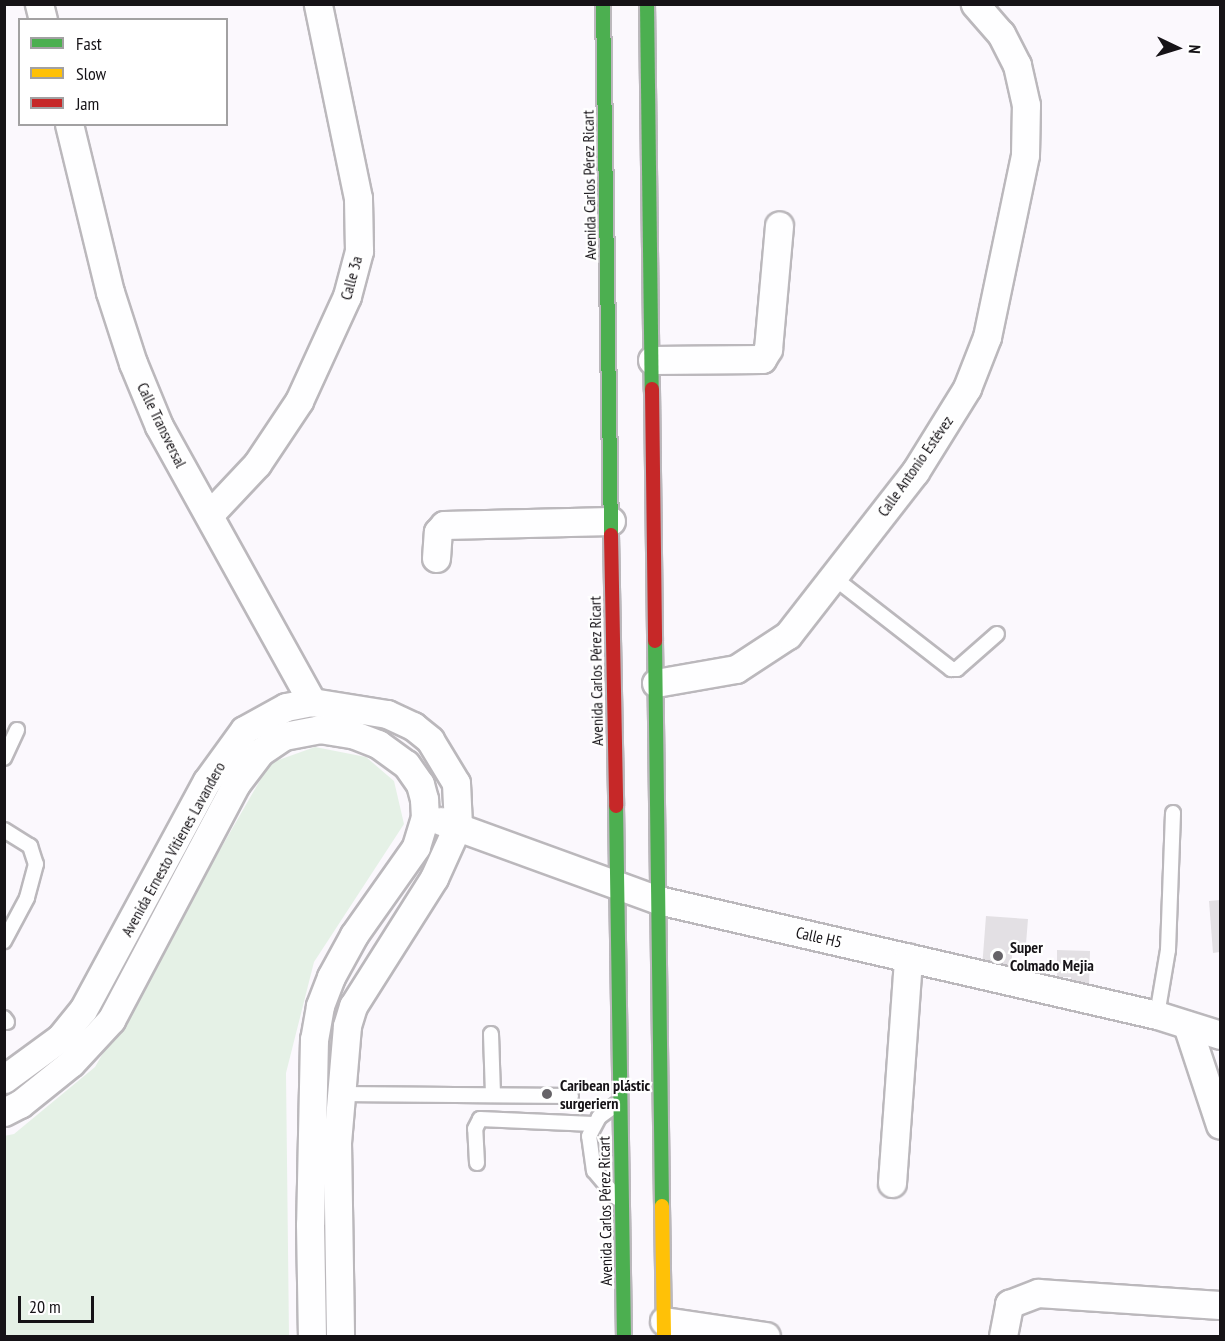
<!DOCTYPE html>
<meta charset="utf-8">
<style>
body{margin:0}
#map{position:relative;width:1225px;height:1341px;overflow:hidden;background:#fbf8fd;font-family:"PT Sans Narrow",sans-serif}
div>[style]{position:absolute}
.green>*{inset:0;background:#e5f1e6}
.building>*{inset:0;background:#e3e0e4}
.roads{filter:drop-shadow(2px 0 #bbb8bc) drop-shadow(-2px 0 #bbb8bc) drop-shadow(0 2px #bbb8bc) drop-shadow(0 -2px #bbb8bc)}
.lane>*{height:14px;margin:-7px;padding:0 7px;transform-origin:7px;border-radius:7px;background:#fefeff}
.street>*{height:27px;margin:-13.5px;padding:0 13.5px;transform-origin:13.5px;border-radius:13.5px;background:#fefeff}
.fast>*{height:14px;margin:-7px;padding:0 7px;transform-origin:7px;border-radius:7px;background:#4caf50}
.slow>*{height:14px;margin:-7px;padding:0 7px;transform-origin:7px;border-radius:7px;background:#ffc107}
.jam>*{height:14px;margin:-7px;padding:0 7px;transform-origin:7px;border-radius:7px;background:#c62828}
.dots>*{width:16px;height:16px;translate:-50% -50%;box-sizing:border-box;border:3px solid #fff;border-radius:50%}
span{translate:-50% -50%;white-space:nowrap;text-align:center;line-height:1.15;-webkit-text-stroke:4.5px #fff;paint-order:stroke}
.street-label{font-size:16px;color:#161317}
.poi-label{font-size:16px;color:#161317;font-weight:700}
.left{translate:0 -50%;text-align:left}
.frame{position:absolute;inset:0;border:6px solid #161317;pointer-events:none}
.legend{position:absolute;left:18px;top:18px;width:210px;height:108px;box-sizing:border-box;background:#fff;border:2px solid #a2a1a2;margin:0;padding:8px 10px;list-style:none;font-size:18px;color:#161317}
.legend li{display:flex;align-items:center;gap:12px;height:30px}
.legend b{width:30px;border:2px solid #a2a1a2}
.north{position:absolute;left:1147px;top:18px;width:60px;height:60px;-webkit-text-stroke:4px #fff;paint-order:stroke;rotate:94deg;font-size:16px;font-weight:700;line-height:24px;text-align:center;color:#161317}
.north::after{content:'';display:block;margin:auto;width:21px;height:27px;background:#161317;clip-path:polygon(50% 0,100% 100%,50% 72%,0 100%)}
.scale{position:absolute;left:18px;top:1296px;width:76px;height:27px;box-sizing:border-box;border:3px solid #161317;border-top:0;padding-left:8px;font-size:18px;line-height:21px;white-space:nowrap;color:#161317;-webkit-text-stroke:4px #fff;paint-order:stroke}
</style>
<div id="map">
<div class="green">
<i style="clip-path:polygon(315px 747px,366px 757px,394px 781px,404px 824px,314px 962px,286px 1073px,289px 1336px,5px 1336px,4px 1136px,14px 1134px,95px 1067px,270px 763px)"></i>
</div>
<div class="building">
<i style="clip-path:polygon(1220px 900px,1220px 952px,1213px 953px,1209px 901px)"></i>
<i style="clip-path:polygon(986px 916px,1028px 919px,1026px 944px,1013px 943px,1011px 970px,982px 968px)"></i>
<i style="clip-path:polygon(1057px 950px,1090px 951px,1089px 988px,1071px 988px,1071px 977px,1057px 977px)"></i>
</div>
<div class="roads">
<div class="lane">
<i style="left:833px;top:577px;width:150px;rotate:37.9deg"></i>
<i style="left:951px;top:669px;width:6px"></i>
<i style="left:957px;top:669px;width:53px;rotate:-41.2deg"></i>
<i style="left:4px;top:758px;width:31px;rotate:-65deg"></i>
<i style="left:4px;top:830px;width:31px;rotate:32deg"></i>
<i style="left:30px;top:846px;width:19px;rotate:72deg"></i>
<i style="left:36px;top:864px;width:35px;rotate:105deg"></i>
<i style="left:27px;top:898px;width:49px;rotate:118.1deg"></i>
<i style="left:1157px;top:1015px;width:66px;rotate:-80.4deg"></i>
<i style="left:1168px;top:950px;width:137px;rotate:-87.9deg"></i>
<i style="left:4px;top:1018px;width:5px;rotate:53deg"></i>
<i style="left:491px;top:1034px;width:61px;rotate:88.1deg"></i>
<i style="left:339px;top:1094px;width:232px;rotate:0.5deg"></i>
<i style="left:477px;top:1163px;width:34px;rotate:-93deg"></i>
<i style="left:475px;top:1129px;width:11px;rotate:-63deg"></i>
<i style="left:480px;top:1119px;width:113px;rotate:2.5deg"></i>
<i style="left:617px;top:1198px;width:35px;rotate:-130deg"></i>
<i style="left:594px;top:1171px;width:35px;rotate:-98deg"></i>
<i style="left:589px;top:1136px;width:21px;rotate:-62deg"></i>
<i style="left:599px;top:1117px;width:22px;rotate:-36deg"></i>
</div>
<div class="street">
<i style="left:39px;top:4px;width:16px;rotate:76deg"></i>
<i style="left:69px;top:124px;width:173px;rotate:76.3deg"></i>
<i style="left:110px;top:292px;width:75px;rotate:72.1deg"></i>
<i style="left:133px;top:363px;width:68px;rotate:67.6deg"></i>
<i style="left:159px;top:426px;width:316px;rotate:61deg"></i>
<i style="left:652px;top:360px;width:110px;rotate:-0.5deg"></i>
<i style="left:762px;top:359px;width:12px;rotate:-59deg"></i>
<i style="left:768px;top:349px;width:124px;rotate:-84.9deg"></i>
<i style="left:210px;top:514px;width:69px;rotate:-46.8deg"></i>
<i style="left:257px;top:464px;width:76px;rotate:-56.3deg"></i>
<i style="left:299px;top:401px;width:115px;rotate:-65.4deg"></i>
<i style="left:347px;top:296px;width:47px;rotate:-75.1deg"></i>
<i style="left:359px;top:251px;width:53px;rotate:-91.1deg"></i>
<i style="left:358px;top:198px;width:198px;rotate:-101.7deg"></i>
<i style="left:436px;top:558px;width:26px;rotate:-86deg"></i>
<i style="left:438px;top:532px;width:9px;rotate:-49deg"></i>
<i style="left:444px;top:525px;width:167px;rotate:-1.4deg"></i>
<i style="left:656px;top:683px;width:81px;rotate:-9.9deg"></i>
<i style="left:736px;top:669px;width:62px;rotate:-33.2deg"></i>
<i style="left:788px;top:635px;width:207px;rotate:-52.1deg"></i>
<i style="left:915px;top:472px;width:99px;rotate:-58.2deg"></i>
<i style="left:967px;top:388px;width:55px;rotate:-68.6deg"></i>
<i style="left:987px;top:337px;width:186px;rotate:-78.2deg"></i>
<i style="left:1025px;top:155px;width:50px;rotate:-88.9deg"></i>
<i style="left:1026px;top:105px;width:41px;rotate:-102.7deg"></i>
<i style="left:1017px;top:65px;width:35px;rotate:-117deg"></i>
<i style="left:1001px;top:34px;width:40px;rotate:-131deg"></i>
<i style="left:441px;top:821px;width:231px;rotate:20deg"></i>
<i style="left:658px;top:900px;width:512px;rotate:12.98deg"></i>
<i style="left:1157px;top:1015px;width:66px;rotate:17.6deg"></i>
<i style="left:1187px;top:1025px;width:105px;rotate:71.7deg"></i>
<i style="left:4px;top:1079px;width:69px;rotate:-36.2deg"></i>
<i style="left:60px;top:1038px;width:36px;rotate:-51deg"></i>
<i style="left:83px;top:1010px;width:260px;rotate:-61.6deg"></i>
<i style="left:207px;top:781px;width:63px;rotate:-54deg"></i>
<i style="left:244px;top:730px;width:48px;rotate:-28.7deg"></i>
<i style="left:286px;top:707px;width:26px;rotate:-11deg"></i>
<i style="left:312px;top:702px;width:76px;rotate:9.1deg"></i>
<i style="left:387px;top:714px;width:29px;rotate:25deg"></i>
<i style="left:413px;top:726px;width:22px;rotate:39deg"></i>
<i style="left:430px;top:740px;width:50px;rotate:58.8deg"></i>
<i style="left:456px;top:783px;width:42px;rotate:87.3deg"></i>
<i style="left:458px;top:825px;width:58px;rotate:114.4deg"></i>
<i style="left:434px;top:878px;width:151px;rotate:122.3deg"></i>
<i style="left:353px;top:1006px;width:21px;rotate:107deg"></i>
<i style="left:347px;top:1026px;width:116px;rotate:94.9deg"></i>
<i style="left:337px;top:1142px;width:194px;rotate:89.1deg"></i>
<i style="left:4px;top:1112px;width:18px;rotate:-27deg"></i>
<i style="left:20px;top:1104px;width:65px;rotate:-38.8deg"></i>
<i style="left:71px;top:1063px;width:59px;rotate:-47.1deg"></i>
<i style="left:111px;top:1020px;width:267px;rotate:-62.1deg"></i>
<i style="left:236px;top:784px;width:40px;rotate:-53deg"></i>
<i style="left:260px;top:752px;width:29px;rotate:-34deg"></i>
<i style="left:284px;top:736px;width:36px;rotate:-11deg"></i>
<i style="left:319px;top:729px;width:33px;rotate:9deg"></i>
<i style="left:352px;top:734px;width:28px;rotate:21deg"></i>
<i style="left:378px;top:744px;width:34px;rotate:36deg"></i>
<i style="left:406px;top:764px;width:24px;rotate:55deg"></i>
<i style="left:420px;top:784px;width:16px;rotate:75deg"></i>
<i style="left:424px;top:799px;width:18px;rotate:87deg"></i>
<i style="left:425px;top:817px;width:31px;rotate:107deg"></i>
<i style="left:416px;top:847px;width:108px;rotate:125.2deg"></i>
<i style="left:354px;top:935px;width:48px;rotate:118.7deg"></i>
<i style="left:331px;top:977px;width:31px;rotate:111deg"></i>
<i style="left:320px;top:1006px;width:34px;rotate:100deg"></i>
<i style="left:314px;top:1039px;width:185px;rotate:91.2deg"></i>
<i style="left:310px;top:1224px;width:112px;rotate:89deg"></i>
<i style="left:892px;top:1183px;width:226px;rotate:-85.9deg"></i>
<i style="left:664px;top:1321px;width:103px;rotate:8.4deg"></i>
<i style="left:1003px;top:1336px;width:33px;rotate:-79deg"></i>
<i style="left:1009px;top:1304px;width:31px;rotate:-21deg"></i>
<i style="left:1038px;top:1293px;width:182px;rotate:3.8deg"></i>
</div>
<div class="fast">
<i style="left:603px;top:4px;width:531px;rotate:89.14deg"></i>
<i style="left:647px;top:4px;width:385px;rotate:89.3deg"></i>
<i style="left:655px;top:641px;width:565px;rotate:89.29deg"></i>
<i style="left:616px;top:806px;width:530px;rotate:89.14deg"></i>
</div>
<div class="slow">
<i style="left:662px;top:1206px;width:130px;rotate:89.1deg"></i>
</div>
<div class="jam">
<i style="left:652px;top:389px;width:252px;rotate:89.3deg"></i>
<i style="left:611px;top:535px;width:271px;rotate:88.9deg"></i>
</div>
</div>
<div class="dots">
<i style="left:998px;top:956px;background:#666368"></i>
<i style="left:547px;top:1094px;background:#666368"></i>
</div>
<div class="street-label">
<span style="left:589px;top:185px;rotate:-91deg">Avenida Carlos Pérez Ricart</span>
<span style="left:351px;top:278px;rotate:-75deg">Calle 3a</span>
<span style="left:162px;top:425px;rotate:64deg">Calle Transversal</span>
<span style="left:915px;top:466px;rotate:-55deg">Calle Antonio Estévez</span>
<span style="left:596px;top:671px;rotate:-91deg">Avenida Carlos Pérez Ricart</span>
<span style="left:173px;top:849px;rotate:-61deg">Avenida Ernesto Vitienes Lavandero</span>
<span style="left:819px;top:937px;rotate:13deg">Calle H5</span>
<span style="left:605px;top:1211px;rotate:-91deg">Avenida Carlos Pérez Ricart</span>
</div>
<div class="poi-label">
<span class="left" style="left:1010px;top:956px">Super<br>Colmado Mejia</span>
<span class="left" style="left:560px;top:1094px">Caribean plástic<br>surgeriern</span>
</div>
<div class="frame"></div>
<ul class="legend">
<li><b style="height:8px;background:#4caf50"></b>Fast</li>
<li><b style="height:8px;background:#ffc107"></b>Slow</li>
<li><b style="height:8px;background:#c62828"></b>Jam</li>
</ul>
<div class="north">N</div>
<div class="scale">20 m</div>
</div>
